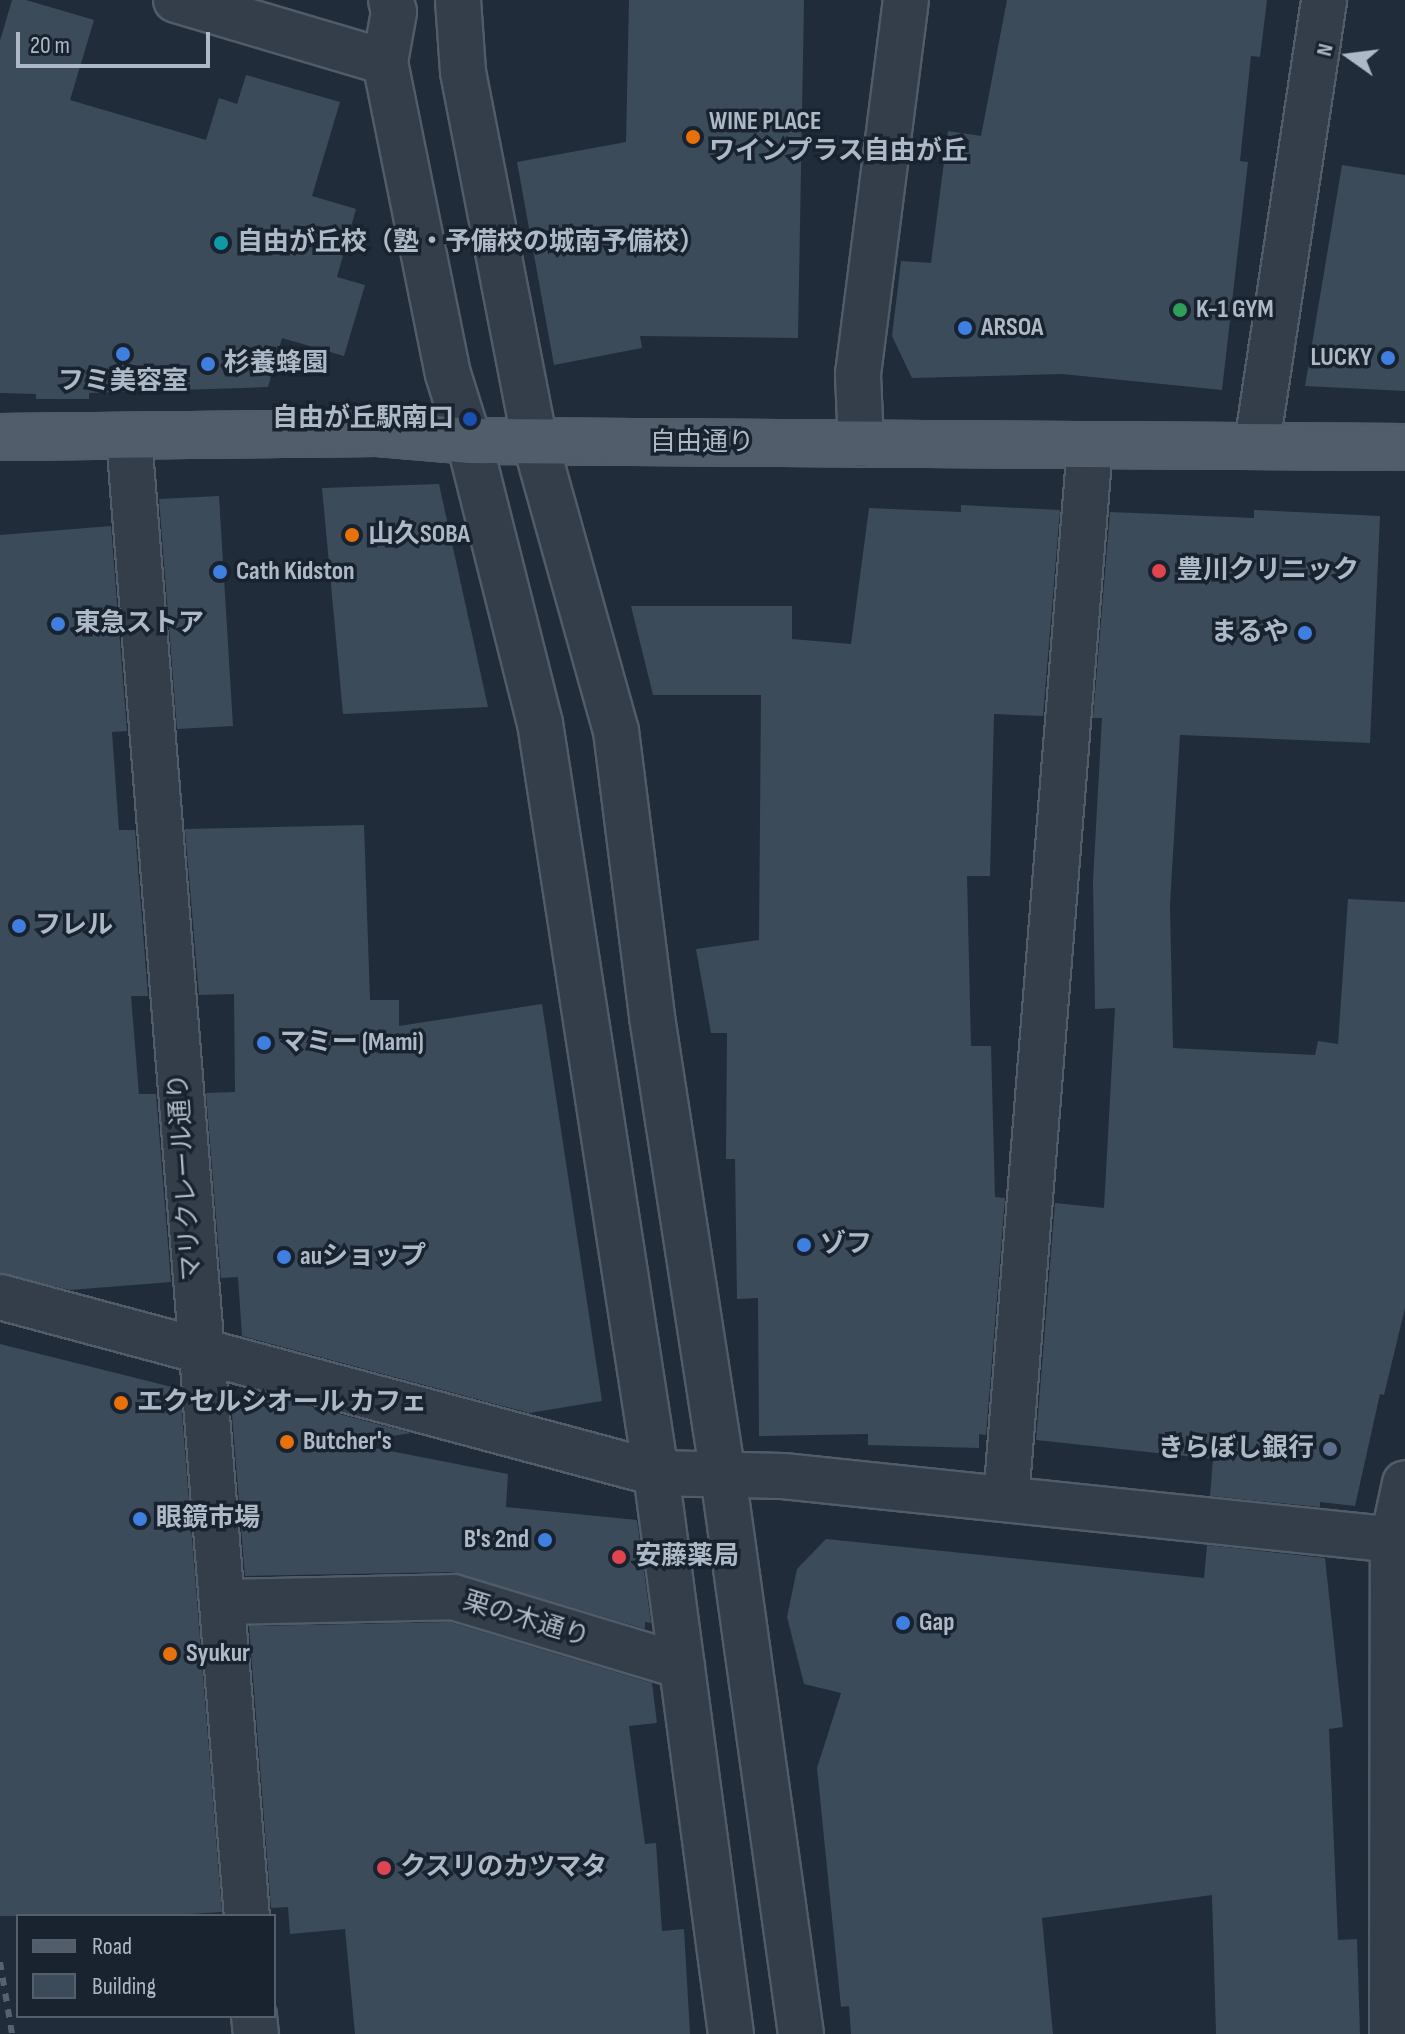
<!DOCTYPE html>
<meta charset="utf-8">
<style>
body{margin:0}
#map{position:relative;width:1405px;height:2034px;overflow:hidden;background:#202c3a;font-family:"Sofia Sans Condensed","Noto Sans JP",sans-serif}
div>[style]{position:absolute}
.building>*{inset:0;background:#3b4b5a}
.roads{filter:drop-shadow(2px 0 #515c68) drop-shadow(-2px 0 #515c68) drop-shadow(0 2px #515c68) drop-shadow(0 -2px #515c68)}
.minor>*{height:44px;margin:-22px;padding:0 22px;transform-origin:22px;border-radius:22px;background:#343e4a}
.major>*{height:44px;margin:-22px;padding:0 22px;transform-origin:22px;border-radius:22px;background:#515d6a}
.rail>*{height:6px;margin-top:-3px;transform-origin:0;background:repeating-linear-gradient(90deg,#556272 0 8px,transparent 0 16px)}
.dots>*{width:22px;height:22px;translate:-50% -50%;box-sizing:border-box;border:4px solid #19232f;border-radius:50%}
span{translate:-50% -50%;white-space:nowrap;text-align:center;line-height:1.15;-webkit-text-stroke:7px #19232f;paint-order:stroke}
.poi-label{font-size:26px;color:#aeb9c7;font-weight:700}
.left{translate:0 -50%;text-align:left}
.right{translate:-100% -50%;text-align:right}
.street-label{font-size:26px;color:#aeb9c7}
.legend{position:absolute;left:16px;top:1914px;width:260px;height:104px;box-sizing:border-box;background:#19232f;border:2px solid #555f6c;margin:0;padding:10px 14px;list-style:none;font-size:24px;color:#aeb9c7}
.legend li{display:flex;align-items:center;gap:16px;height:40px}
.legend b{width:40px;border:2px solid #555f6c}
.north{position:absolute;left:1309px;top:16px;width:80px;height:80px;-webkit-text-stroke:6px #19232f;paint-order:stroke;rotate:284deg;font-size:22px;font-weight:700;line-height:32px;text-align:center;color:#aeb9c7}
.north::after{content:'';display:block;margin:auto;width:28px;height:36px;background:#aeb9c7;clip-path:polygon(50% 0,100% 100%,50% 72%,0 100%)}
.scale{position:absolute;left:16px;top:32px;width:194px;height:36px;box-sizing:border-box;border:4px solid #aeb9c7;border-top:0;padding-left:10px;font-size:24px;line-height:28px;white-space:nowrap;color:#aeb9c7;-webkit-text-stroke:6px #19232f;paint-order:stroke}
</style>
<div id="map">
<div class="building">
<i style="clip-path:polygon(12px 0,26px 0,94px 20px,70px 100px,206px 140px,219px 98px,237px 104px,246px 75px,340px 102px,312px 196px,356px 209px,337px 277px,365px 285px,344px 356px,282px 338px,268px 387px,89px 393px,89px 399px,36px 399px,36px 394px,0 393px,0 41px)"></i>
<i style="clip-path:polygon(629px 0,804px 0,798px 338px,640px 336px,642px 348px,554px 365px,517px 162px,626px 142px)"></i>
<i style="clip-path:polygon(1007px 0,1267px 0,1260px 57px,1251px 56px,1240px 161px,1248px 162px,1222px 390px,1062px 374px,912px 378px,892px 336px,901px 261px,931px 263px,948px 131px,981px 136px)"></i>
<i style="clip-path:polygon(1342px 165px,1405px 175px,1405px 391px,1305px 386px)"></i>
<i style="clip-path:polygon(439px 484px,488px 707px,343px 714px,322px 488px)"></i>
<i style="clip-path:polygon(219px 496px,233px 726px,177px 729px,159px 499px)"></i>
<i style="clip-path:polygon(961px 505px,1060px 510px,1043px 716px,994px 714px,990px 876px,967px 876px,971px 1046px,991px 1046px,995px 1197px,1005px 1198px,986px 1435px,979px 1434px,979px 1448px,868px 1445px,868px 1434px,759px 1436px,758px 1298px,737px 1299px,735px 1159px,726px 1159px,727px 1033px,711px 1033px,696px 949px,759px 940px,761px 695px,653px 695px,631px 606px,792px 606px,792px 639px,851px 644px,869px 508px,961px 512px)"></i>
<i style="clip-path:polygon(1254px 510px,1380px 516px,1370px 743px,1180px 735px,1170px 905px,1173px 1048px,1315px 1055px,1318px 1041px,1338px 1044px,1348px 899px,1405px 902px,1405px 1308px,1384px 1395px,1380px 1394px,1355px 1506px,1320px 1502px,1320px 1507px,1210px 1496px,1213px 1459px,1036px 1440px,1055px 1203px,1104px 1208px,1115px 1008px,1095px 1009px,1093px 881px,1102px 718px,1093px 718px,1110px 512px,1254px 518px)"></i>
<i style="clip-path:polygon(111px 526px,127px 731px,112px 732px,119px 830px,135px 830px,148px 996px,131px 996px,139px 1094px,156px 1094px,171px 1282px,70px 1290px,0 1273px,0 535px)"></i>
<i style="clip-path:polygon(364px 825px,370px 1000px,399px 1000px,399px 1026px,542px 1004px,602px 1401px,529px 1413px,242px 1336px,238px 1277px,221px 1278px,206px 1093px,235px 1092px,234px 994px,199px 995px,185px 829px)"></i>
<i style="clip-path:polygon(0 1344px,180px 1389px,222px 1912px,158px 1916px,0 1916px)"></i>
<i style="clip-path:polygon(245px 1389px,411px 1433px,349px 1443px,508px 1474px,506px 1507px,637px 1520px,651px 1623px,645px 1622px,645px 1629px,453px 1572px,245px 1576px,231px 1402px,247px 1406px)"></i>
<i style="clip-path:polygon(826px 1539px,1204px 1578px,1207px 1545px,1325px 1558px,1343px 1727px,1329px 1729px,1338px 1940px,1357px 1939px,1360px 2034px,1216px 2034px,1212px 1895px,1042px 1918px,1053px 2034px,851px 2034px,849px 2006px,841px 2007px,817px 1768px,841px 1693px,804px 1684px,787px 1617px,797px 1569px)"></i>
<i style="clip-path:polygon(450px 1622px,652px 1683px,657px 1723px,629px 1726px,645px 1844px,656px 1843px,662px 1931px,684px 1929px,690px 2034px,355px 2034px,345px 1929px,290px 1934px,288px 1907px,271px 1908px,249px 1626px)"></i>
</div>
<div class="roads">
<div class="minor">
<i style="left:176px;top:0;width:218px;rotate:16.5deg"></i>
<i style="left:391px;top:0;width:12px;rotate:76deg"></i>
<i style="left:394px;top:12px;width:51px;rotate:100.2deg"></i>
<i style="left:385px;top:62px;width:318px;rotate:78.6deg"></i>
<i style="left:448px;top:374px;width:70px;rotate:72.6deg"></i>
<i style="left:469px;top:441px;width:291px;rotate:75.9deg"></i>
<i style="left:540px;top:723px;width:759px;rotate:81.21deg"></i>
<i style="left:656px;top:1473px;width:566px;rotate:82.39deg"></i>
<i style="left:458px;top:0;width:72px;rotate:86deg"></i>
<i style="left:463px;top:72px;width:376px;rotate:79deg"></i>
<i style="left:535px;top:441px;width:301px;rotate:74.4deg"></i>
<i style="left:616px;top:731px;width:288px;rotate:82.8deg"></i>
<i style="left:652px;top:1017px;width:463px;rotate:81.2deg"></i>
<i style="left:723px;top:1475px;width:564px;rotate:82.06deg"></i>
<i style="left:129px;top:438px;width:1483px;rotate:85.44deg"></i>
<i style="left:861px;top:444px;width:70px;rotate:-92.5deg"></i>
<i style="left:858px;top:374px;width:377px;rotate:-82.7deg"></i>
<i style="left:1257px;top:444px;width:449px;rotate:-81.4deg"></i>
<i style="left:0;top:1297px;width:679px;rotate:15.02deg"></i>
<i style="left:656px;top:1473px;width:127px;rotate:1.4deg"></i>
<i style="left:783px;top:1476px;width:625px;rotate:5.97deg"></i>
<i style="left:1006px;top:1499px;width:1056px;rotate:-85.44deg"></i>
<i style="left:222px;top:1602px;width:231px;rotate:-1.2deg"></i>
<i style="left:453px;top:1597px;width:239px;rotate:16.8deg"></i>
<i style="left:254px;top:2016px;width:18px;rotate:84deg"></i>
<i style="left:1392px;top:2034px;width:495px;rotate:-89.9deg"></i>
<i style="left:1393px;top:1539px;width:57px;rotate:-77.9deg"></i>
</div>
<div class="major">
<i style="left:0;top:437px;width:378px;rotate:-0.6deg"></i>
<i style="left:378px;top:433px;width:91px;rotate:5deg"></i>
<i style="left:469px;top:441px;width:936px;rotate:0.37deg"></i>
</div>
</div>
<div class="rail">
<i style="left:0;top:1962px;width:73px;rotate:80.5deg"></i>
</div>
<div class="dots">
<i style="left:693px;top:137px;background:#e8710a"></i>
<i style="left:221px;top:243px;background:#0f9aa8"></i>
<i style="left:1180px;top:310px;background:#2e9e5b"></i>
<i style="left:965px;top:328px;background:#3f7fe0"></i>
<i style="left:123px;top:354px;background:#3f7fe0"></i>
<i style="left:1388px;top:358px;background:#3f7fe0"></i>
<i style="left:208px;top:364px;background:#3f7fe0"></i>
<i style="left:470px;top:419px;background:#1a4fb4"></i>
<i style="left:352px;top:535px;background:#e8710a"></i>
<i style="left:1159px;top:571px;background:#e0444e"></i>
<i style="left:220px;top:572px;background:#3f7fe0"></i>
<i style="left:58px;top:624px;background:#3f7fe0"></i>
<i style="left:1305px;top:633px;background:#3f7fe0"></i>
<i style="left:19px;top:926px;background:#3f7fe0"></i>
<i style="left:264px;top:1043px;background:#3f7fe0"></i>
<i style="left:804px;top:1245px;background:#3f7fe0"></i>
<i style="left:284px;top:1257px;background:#3f7fe0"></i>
<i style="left:121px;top:1403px;background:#e8710a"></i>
<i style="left:287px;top:1442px;background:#e8710a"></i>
<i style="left:1330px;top:1449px;background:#5c6f8a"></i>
<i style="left:140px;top:1519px;background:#3f7fe0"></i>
<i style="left:545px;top:1540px;background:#3f7fe0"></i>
<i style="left:619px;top:1557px;background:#e0444e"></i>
<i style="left:903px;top:1623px;background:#3f7fe0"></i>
<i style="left:170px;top:1654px;background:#e8710a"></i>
<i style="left:384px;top:1868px;background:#e0444e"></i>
</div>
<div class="poi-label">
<span class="left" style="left:709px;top:137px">WINE PLACE<br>ワインプラス自由が丘</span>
<span class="left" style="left:237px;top:243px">自由が丘校（塾・予備校の城南予備校）</span>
<span class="left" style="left:1196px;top:310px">K-1 GYM</span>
<span class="left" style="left:981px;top:328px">ARSOA</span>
<span class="right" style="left:1372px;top:358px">LUCKY</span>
<span class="left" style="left:224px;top:364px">杉養蜂園</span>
<span style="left:123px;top:382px">フミ美容室</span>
<span class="right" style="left:454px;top:419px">自由が丘駅南口</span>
<span class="left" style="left:368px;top:535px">山久SOBA</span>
<span class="left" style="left:1177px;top:571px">豊川クリニック</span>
<span class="left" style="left:236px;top:572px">Cath Kidston</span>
<span class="left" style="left:74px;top:624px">東急ストア</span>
<span class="right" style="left:1289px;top:633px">まるや</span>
<span class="left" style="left:35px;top:926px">フレル</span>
<span class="left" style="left:280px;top:1043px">マミー (Mami)</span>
<span class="left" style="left:820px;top:1245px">ゾフ</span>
<span class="left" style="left:300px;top:1257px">auショップ</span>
<span class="left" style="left:137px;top:1403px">エクセルシオール カフェ</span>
<span class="left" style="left:303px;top:1442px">Butcher's</span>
<span class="right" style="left:1314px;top:1449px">きらぼし銀行</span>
<span class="left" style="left:156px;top:1519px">眼鏡市場</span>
<span class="right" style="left:529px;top:1540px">B's 2nd</span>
<span class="left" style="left:635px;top:1557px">安藤薬局</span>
<span class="left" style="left:919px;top:1623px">Gap</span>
<span class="left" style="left:186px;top:1654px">Syukur</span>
<span class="left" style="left:400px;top:1868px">クスリのカツマタ</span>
</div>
<div class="street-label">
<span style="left:702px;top:443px">自由通り</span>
<span style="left:186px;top:1177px;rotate:-94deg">マリクレール通り</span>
<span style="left:526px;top:1620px;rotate:17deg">栗の木通り</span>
</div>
<ul class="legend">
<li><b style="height:10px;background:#515d6a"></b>Road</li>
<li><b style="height:22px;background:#3b4b5a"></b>Building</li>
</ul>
<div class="north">N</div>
<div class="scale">20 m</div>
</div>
